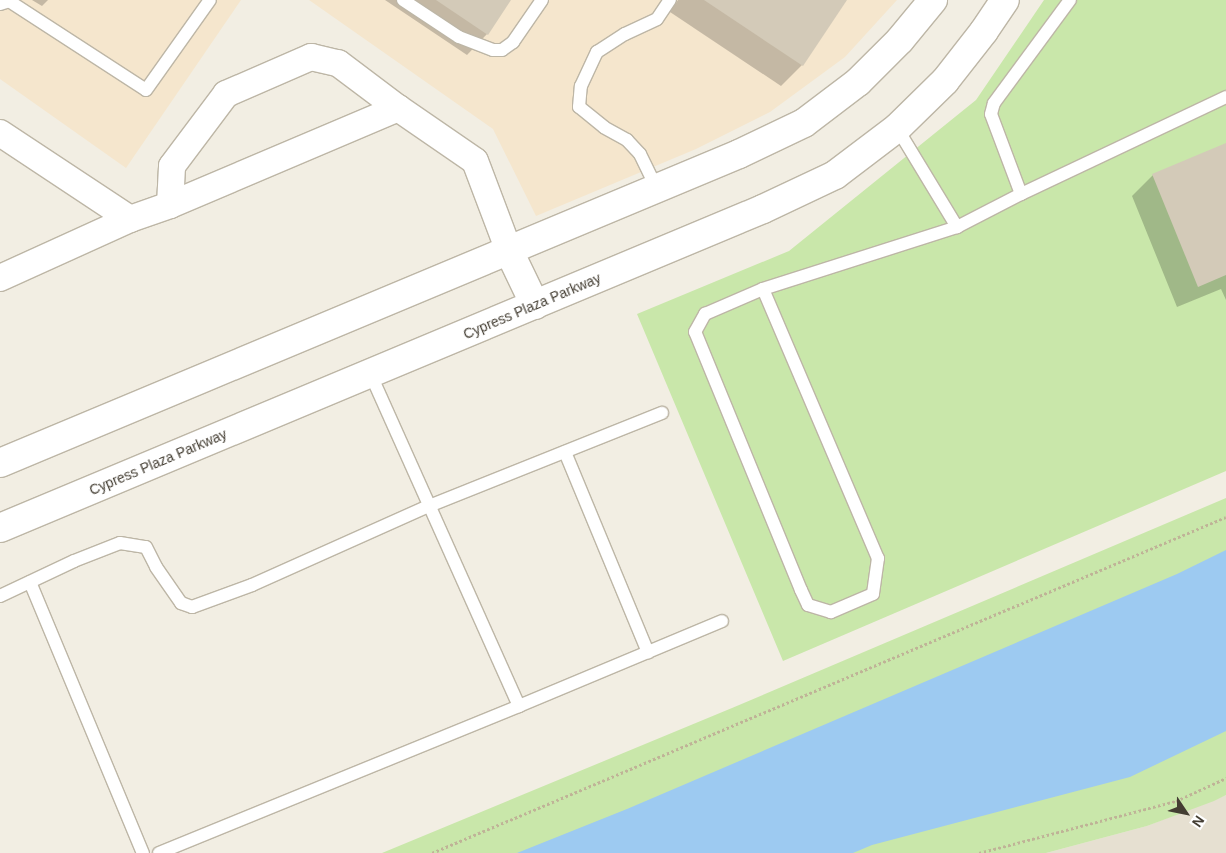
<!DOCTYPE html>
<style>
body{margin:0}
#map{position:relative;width:1226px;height:853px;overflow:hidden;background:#f2eee3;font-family:Helvetica,sans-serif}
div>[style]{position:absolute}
.residential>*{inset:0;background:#e6e0d1}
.commercial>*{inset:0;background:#f5e6cd}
.green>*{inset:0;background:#c9e7aa}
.water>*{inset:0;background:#9dcaf1}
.shadow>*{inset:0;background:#0003}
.building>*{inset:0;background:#d3cab8}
.path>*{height:3px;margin-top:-1.5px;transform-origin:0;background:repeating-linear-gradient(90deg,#bfb397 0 2.5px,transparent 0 5px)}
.roads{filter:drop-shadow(1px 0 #bdb6a6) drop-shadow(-1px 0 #bdb6a6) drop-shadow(0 1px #bdb6a6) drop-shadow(0 -1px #bdb6a6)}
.service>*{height:12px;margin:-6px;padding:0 6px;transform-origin:6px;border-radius:6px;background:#fff}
.minor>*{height:26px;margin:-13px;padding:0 13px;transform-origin:13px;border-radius:13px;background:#fff}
.tertiary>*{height:28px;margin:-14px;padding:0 14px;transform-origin:14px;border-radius:14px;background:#fff}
span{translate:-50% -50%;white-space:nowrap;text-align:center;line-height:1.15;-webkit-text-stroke:4px #fff;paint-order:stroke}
.street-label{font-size:14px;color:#443e33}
.north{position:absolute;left:1161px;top:788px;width:50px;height:50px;-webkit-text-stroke:4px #fff;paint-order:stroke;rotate:124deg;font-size:14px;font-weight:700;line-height:20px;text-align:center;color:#443e33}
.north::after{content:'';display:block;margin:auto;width:18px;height:22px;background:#443e33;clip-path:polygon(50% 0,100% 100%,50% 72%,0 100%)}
</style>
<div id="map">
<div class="residential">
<i style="clip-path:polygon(1226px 795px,1226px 853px,1046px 853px,1147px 826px)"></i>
</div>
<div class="commercial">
<i style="clip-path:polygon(0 0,241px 0,126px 168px,0 79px)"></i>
<i style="clip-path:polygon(309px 0,897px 0,845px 57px,770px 112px,696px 149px,536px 216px,493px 129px)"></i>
</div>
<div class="green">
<i style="clip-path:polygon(1044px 0,1226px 0,1226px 471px,783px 661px,637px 314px,789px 251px,976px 100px)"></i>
<i style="clip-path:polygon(1226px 498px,1226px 795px,1214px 801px,1147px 826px,1046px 853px,382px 853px,732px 708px)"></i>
</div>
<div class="water">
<i style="clip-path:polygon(1226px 550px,1226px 731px,1130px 777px,872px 845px,853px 853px,517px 853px,627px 809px,1177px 574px)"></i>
</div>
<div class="shadow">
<i style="clip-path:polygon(32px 0,48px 0,42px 6px)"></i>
<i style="clip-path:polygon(385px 0,510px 0,487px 34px,467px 55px)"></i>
<i style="clip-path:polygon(678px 0,846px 0,802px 65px,781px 86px,670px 12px)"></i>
<i style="clip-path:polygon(1226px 145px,1226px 300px,1221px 289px,1177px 307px,1132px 196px,1153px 175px)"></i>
</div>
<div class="building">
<i style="clip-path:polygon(436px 0,511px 0,488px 35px)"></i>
<i style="clip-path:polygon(704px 0,847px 0,803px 66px)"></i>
<i style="clip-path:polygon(1226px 143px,1226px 275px,1198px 287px,1152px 174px)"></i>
</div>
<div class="path">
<i style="left:432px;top:853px;width:862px;rotate:-22.94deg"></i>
<i style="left:979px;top:853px;width:204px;rotate:-14.8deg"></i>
<i style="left:1176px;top:801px;width:55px;rotate:-24.7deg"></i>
</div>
<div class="roads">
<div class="service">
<i style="left:403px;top:0;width:67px;rotate:33.5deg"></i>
<i style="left:459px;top:37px;width:36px;rotate:21deg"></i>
<i style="left:493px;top:50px;width:9px"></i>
<i style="left:502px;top:50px;width:14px;rotate:-36deg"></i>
<i style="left:513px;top:42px;width:51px;rotate:-55.4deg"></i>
<i style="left:0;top:4px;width:9px;rotate:-18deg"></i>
<i style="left:9px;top:1px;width:163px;rotate:33deg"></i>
<i style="left:146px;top:90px;width:110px;rotate:-54.6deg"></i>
<i style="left:897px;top:128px;width:116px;rotate:58.8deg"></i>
<i style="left:657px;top:189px;width:39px;rotate:-116deg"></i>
<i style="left:640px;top:154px;width:19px;rotate:-133deg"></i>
<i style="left:627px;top:140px;width:26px;rotate:-151deg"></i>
<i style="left:604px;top:127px;width:32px;rotate:-141deg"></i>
<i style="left:579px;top:107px;width:21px;rotate:-85deg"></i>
<i style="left:581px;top:86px;width:38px;rotate:-65deg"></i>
<i style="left:597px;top:52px;width:33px;rotate:-33deg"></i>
<i style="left:625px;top:34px;width:35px;rotate:-25deg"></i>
<i style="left:657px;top:19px;width:23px;rotate:-56deg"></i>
<i style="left:1021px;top:194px;width:85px;rotate:-110.6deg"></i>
<i style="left:991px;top:114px;width:11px;rotate:-75deg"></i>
<i style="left:994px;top:103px;width:128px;rotate:-53.6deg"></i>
<i style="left:763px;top:289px;width:293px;rotate:66.9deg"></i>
<i style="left:878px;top:558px;width:36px;rotate:98deg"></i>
<i style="left:873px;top:594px;width:46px;rotate:156.8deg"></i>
<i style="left:831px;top:612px;width:24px;rotate:-163deg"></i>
<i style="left:808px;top:605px;width:17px;rotate:-115deg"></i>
<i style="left:801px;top:590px;width:279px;rotate:-112.3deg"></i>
<i style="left:695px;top:332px;width:21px;rotate:-61deg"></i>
<i style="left:705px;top:314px;width:63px;rotate:-23.3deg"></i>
<i style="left:763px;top:289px;width:204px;rotate:-17.7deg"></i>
<i style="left:957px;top:227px;width:72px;rotate:-27.3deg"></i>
<i style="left:1021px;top:194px;width:227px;rotate:-25.3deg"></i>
<i style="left:565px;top:452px;width:217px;rotate:67.5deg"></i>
<i style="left:30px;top:582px;width:294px;rotate:67.4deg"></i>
<i style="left:0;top:596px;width:82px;rotate:-25.3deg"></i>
<i style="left:74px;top:561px;width:49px;rotate:-21.4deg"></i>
<i style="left:120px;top:543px;width:26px;rotate:9deg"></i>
<i style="left:146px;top:547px;width:22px;rotate:63deg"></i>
<i style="left:156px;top:567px;width:44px;rotate:55.2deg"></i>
<i style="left:181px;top:603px;width:12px;rotate:20deg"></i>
<i style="left:192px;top:607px;width:64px;rotate:-20.1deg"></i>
<i style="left:252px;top:585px;width:194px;rotate:-24.1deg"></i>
<i style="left:429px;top:506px;width:251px;rotate:-21.8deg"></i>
<i style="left:519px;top:706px;width:220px;rotate:-22.7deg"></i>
<i style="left:159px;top:853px;width:389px;rotate:-22.2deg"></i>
<i style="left:519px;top:706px;width:365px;rotate:-114.1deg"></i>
</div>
<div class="minor">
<i style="left:0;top:133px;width:156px;rotate:33.5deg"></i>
<i style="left:170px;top:205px;width:248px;rotate:-23deg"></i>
<i style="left:0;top:278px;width:143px;rotate:-24.4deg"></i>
<i style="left:130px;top:219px;width:42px;rotate:-19.3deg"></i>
<i style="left:170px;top:205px;width:39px;rotate:-87deg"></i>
<i style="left:172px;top:166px;width:90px;rotate:-53.1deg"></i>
<i style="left:226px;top:94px;width:93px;rotate:-23.5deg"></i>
<i style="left:311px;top:57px;width:28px;rotate:13deg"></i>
<i style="left:338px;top:63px;width:75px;rotate:36.9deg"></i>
<i style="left:398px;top:108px;width:93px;rotate:34.5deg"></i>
<i style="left:475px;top:161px;width:96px;rotate:69.3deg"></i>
</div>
<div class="tertiary">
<i style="left:509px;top:251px;width:60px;rotate:64.3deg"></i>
<i style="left:0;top:463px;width:801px;rotate:-22.69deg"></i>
<i style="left:739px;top:154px;width:72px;rotate:-25.5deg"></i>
<i style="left:804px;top:123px;width:68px;rotate:-37.2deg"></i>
<i style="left:858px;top:82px;width:59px;rotate:-45deg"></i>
<i style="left:900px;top:40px;width:52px;rotate:-50.5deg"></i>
<i style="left:0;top:528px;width:827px;rotate:-22.69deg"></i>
<i style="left:763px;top:209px;width:80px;rotate:-25.3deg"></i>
<i style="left:835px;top:175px;width:78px;rotate:-37.2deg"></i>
<i style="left:897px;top:128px;width:67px;rotate:-44.4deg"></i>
<i style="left:945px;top:81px;width:63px;rotate:-52deg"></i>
<i style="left:984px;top:31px;width:37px;rotate:-56deg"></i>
</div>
</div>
<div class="street-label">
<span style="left:532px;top:306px;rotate:-23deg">Cypress Plaza Parkway</span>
<span style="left:158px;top:462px;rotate:-23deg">Cypress Plaza Parkway</span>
</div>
<div class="north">N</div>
</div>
